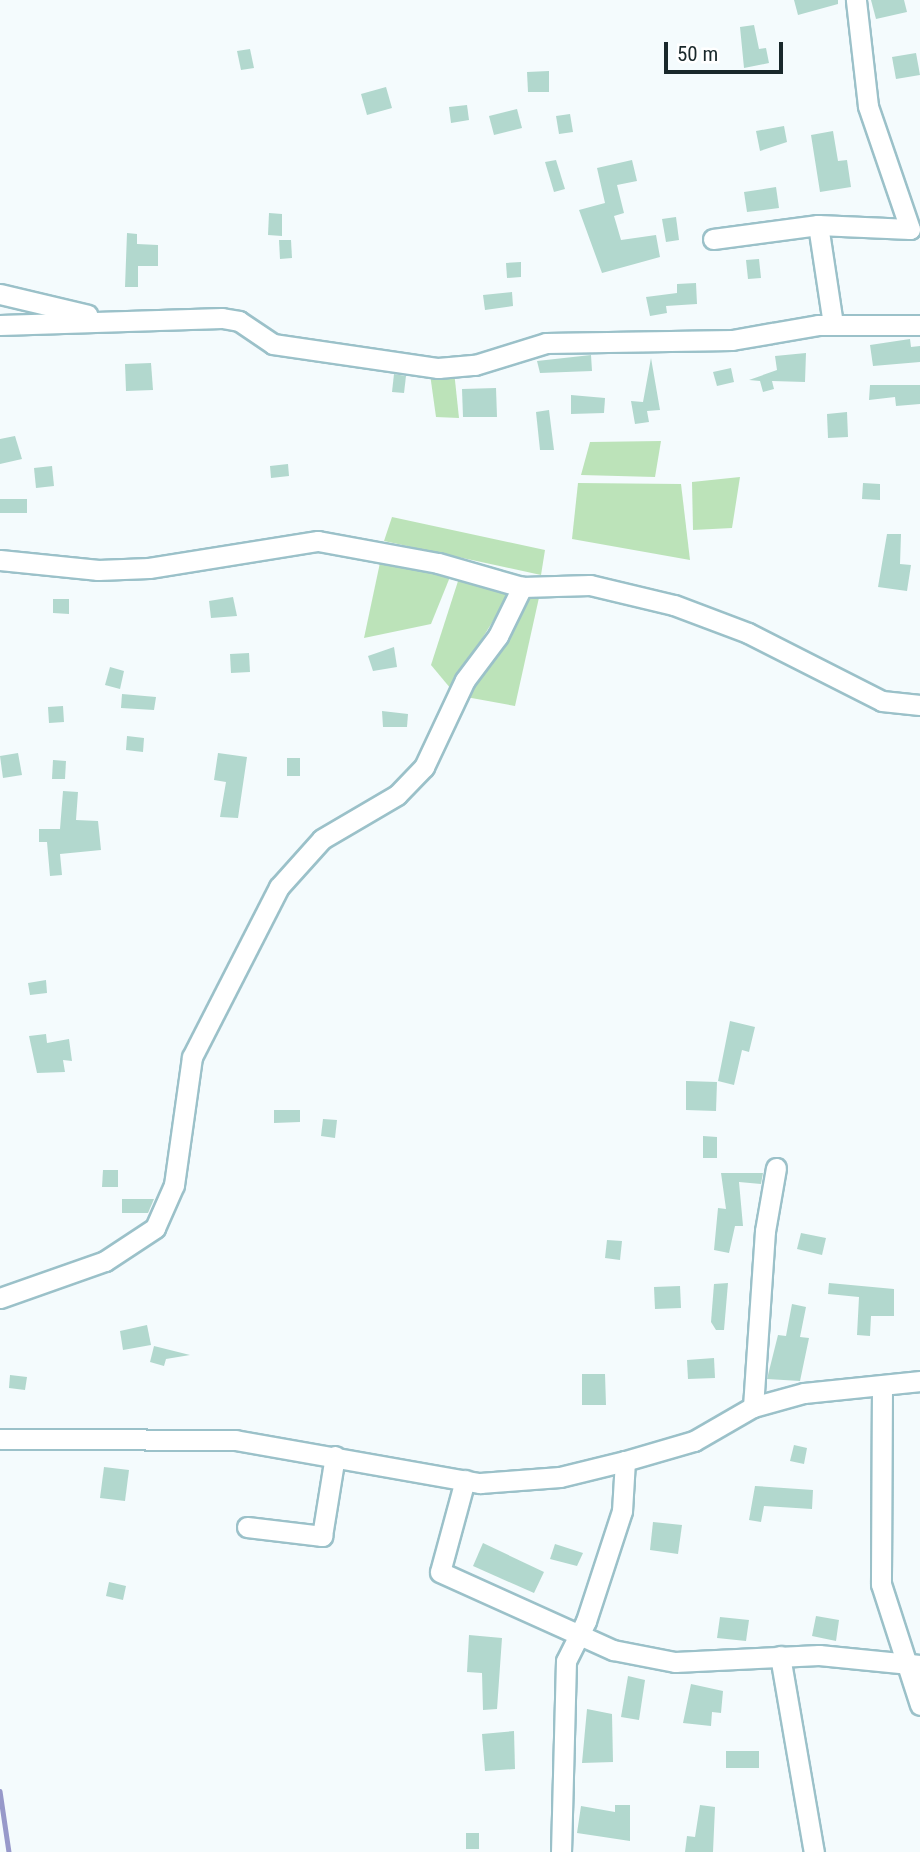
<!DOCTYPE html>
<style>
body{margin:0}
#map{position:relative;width:920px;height:1852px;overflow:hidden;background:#f4fbfd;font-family:"Roboto Condensed",sans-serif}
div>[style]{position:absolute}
.green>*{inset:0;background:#bce3b9}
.stream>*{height:4.5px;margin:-2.25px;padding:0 2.25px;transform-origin:2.25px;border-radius:2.25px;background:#9799ca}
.building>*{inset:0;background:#b2d8ce}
.roads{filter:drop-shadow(2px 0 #9bc1c9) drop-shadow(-2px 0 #9bc1c9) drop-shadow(0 2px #9bc1c9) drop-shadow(0 -2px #9bc1c9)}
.street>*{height:19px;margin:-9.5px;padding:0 9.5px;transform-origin:9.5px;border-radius:9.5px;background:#fff}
span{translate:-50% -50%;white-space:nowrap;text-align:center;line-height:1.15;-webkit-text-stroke:5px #fff;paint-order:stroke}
.scale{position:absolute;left:664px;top:42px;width:119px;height:32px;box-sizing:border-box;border:4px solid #19282b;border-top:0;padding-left:9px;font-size:21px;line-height:24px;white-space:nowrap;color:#19282b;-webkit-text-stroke:5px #fff;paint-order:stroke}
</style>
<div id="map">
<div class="green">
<i style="clip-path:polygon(454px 371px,459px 418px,436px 417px,430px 374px)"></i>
<i style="clip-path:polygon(661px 441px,655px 477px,581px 475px,590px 442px)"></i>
<i style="clip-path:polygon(740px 477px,732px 528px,693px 530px,692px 482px)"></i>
<i style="clip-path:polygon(578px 483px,681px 484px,690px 560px,572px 539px)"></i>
<i style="clip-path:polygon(392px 517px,545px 550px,541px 575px,384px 541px)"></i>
<i style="clip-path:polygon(381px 558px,452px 572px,431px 624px,364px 638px)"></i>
<i style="clip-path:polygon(459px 578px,509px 595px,451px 689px,431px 665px)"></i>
<i style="clip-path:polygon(526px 593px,540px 593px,515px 706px,466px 697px)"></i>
</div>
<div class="stream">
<i style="left:0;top:1791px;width:62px;rotate:81.6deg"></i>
</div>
<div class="building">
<i style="clip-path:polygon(794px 0,838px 0,838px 4px,798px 15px)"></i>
<i style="clip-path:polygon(871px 0,904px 0,907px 12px,876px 19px)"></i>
<i style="clip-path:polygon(754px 25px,759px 49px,766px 48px,769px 63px,744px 68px,740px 27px)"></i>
<i style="clip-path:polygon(250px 49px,254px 68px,241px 70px,237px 51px)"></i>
<i style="clip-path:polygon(916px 53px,920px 75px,896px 79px,892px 57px)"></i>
<i style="clip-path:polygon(549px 71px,549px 92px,528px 92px,527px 72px)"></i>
<i style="clip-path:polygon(386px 87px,392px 108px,367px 115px,361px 94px)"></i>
<i style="clip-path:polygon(467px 105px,469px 120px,451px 123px,449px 107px)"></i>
<i style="clip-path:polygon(517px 109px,522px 128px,494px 135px,489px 116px)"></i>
<i style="clip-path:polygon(570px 114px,573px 132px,559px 134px,556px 116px)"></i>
<i style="clip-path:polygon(784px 126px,787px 142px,760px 151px,756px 131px)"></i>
<i style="clip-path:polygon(833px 131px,838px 161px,847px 160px,851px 187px,820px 192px,811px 135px)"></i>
<i style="clip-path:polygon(556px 160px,565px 189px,554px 192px,545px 162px)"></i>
<i style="clip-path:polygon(632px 160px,637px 181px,617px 185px,624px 213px,614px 216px,621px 240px,656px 235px,660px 257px,602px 273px,579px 210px,605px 203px,597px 168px)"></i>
<i style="clip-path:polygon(776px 187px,779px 208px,747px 212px,744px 192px)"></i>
<i style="clip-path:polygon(269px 213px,282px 214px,282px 236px,268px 235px)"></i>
<i style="clip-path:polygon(676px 217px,679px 240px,666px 242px,662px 219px)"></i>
<i style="clip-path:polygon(127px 233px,137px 234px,137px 244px,158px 245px,158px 266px,138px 266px,138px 287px,125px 287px)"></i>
<i style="clip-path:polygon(279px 240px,291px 240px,292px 258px,280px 259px)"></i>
<i style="clip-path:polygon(759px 259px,761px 278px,748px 279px,746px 260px)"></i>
<i style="clip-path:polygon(521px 262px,521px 277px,507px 278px,506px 263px)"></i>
<i style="clip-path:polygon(696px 283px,697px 304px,666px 306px,667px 313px,650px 316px,646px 297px,677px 293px,677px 284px)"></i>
<i style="clip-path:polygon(512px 292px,513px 306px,485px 310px,483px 295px)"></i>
<i style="clip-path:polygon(910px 339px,911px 347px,920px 346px,920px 362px,873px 366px,870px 345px)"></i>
<i style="clip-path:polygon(806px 353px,805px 382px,772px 381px,774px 389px,763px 392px,760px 381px,749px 380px,777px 370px,775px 356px)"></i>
<i style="clip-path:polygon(591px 355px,592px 371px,540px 373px,537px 361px)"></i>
<i style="clip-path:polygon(651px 358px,660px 410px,647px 411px,649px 422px,635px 424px,631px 401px,643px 402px)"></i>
<i style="clip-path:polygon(151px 363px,153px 390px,126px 391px,125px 364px)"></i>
<i style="clip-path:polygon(731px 368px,734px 382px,717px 386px,713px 372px)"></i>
<i style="clip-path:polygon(394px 374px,406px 376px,404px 393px,392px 392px)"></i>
<i style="clip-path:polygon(870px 385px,920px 385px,920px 404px,896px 406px,895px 397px,869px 400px)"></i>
<i style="clip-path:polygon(496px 388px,497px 417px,463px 417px,462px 389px)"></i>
<i style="clip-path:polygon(571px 395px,605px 398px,604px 413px,571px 414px)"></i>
<i style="clip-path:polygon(549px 410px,554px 450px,540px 450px,536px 412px)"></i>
<i style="clip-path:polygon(847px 412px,848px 437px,828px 438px,827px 414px)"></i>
<i style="clip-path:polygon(15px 436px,22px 459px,0 464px,0 439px)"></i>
<i style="clip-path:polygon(288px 464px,289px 476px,271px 478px,270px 466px)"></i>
<i style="clip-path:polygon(52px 466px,54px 486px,36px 488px,34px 468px)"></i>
<i style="clip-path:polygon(863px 483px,880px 484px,880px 500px,862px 499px)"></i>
<i style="clip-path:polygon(0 499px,27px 499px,27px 513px,0 513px)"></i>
<i style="clip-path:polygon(887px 534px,901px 534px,900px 564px,911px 565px,907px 591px,878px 587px)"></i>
<i style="clip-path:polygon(233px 597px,237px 616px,211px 618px,209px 601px)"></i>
<i style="clip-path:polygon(53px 599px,69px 599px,69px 614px,53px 613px)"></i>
<i style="clip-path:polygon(394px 647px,397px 667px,373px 671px,368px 656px)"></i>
<i style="clip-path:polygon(249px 653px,250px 672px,231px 673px,230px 654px)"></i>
<i style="clip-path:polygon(110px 667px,124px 671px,120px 689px,105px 685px)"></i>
<i style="clip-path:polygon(122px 694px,156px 697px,154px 710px,121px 708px)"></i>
<i style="clip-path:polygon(63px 706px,64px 722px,49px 723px,48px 707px)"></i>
<i style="clip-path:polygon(382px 711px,408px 714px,407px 727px,383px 727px)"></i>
<i style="clip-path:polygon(127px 736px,144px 738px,143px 752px,126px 750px)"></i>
<i style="clip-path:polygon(18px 753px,22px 775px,3px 778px,0 756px)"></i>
<i style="clip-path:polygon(218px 753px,247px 757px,238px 818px,220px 817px,226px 782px,214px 780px)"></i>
<i style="clip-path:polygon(287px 758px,300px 758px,300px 776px,287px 776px)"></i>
<i style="clip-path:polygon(53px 760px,66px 761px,65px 779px,52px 779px)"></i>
<i style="clip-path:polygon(63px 791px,78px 792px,76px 820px,98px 821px,101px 850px,60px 854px,62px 875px,50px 876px,47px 842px,39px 842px,39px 829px,60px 829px)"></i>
<i style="clip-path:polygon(46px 980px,47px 993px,30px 995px,28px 983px)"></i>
<i style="clip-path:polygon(730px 1021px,755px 1027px,749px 1052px,742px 1050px,734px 1085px,718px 1081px)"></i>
<i style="clip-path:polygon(46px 1034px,47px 1043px,69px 1039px,72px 1061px,63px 1060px,65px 1072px,37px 1073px,29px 1036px)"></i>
<i style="clip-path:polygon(686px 1081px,717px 1082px,716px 1111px,686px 1110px)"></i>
<i style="clip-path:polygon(274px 1110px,300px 1110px,300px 1122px,274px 1123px)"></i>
<i style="clip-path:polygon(323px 1119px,337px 1120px,335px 1138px,321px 1136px)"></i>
<i style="clip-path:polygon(703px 1136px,717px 1137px,717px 1158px,703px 1158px)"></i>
<i style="clip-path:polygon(103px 1170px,118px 1170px,118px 1187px,102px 1187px)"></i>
<i style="clip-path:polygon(721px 1173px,763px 1173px,761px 1184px,739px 1182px,743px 1226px,735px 1226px,729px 1253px,714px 1250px,718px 1208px,726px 1209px)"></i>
<i style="clip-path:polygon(122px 1199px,154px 1199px,148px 1213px,122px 1213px)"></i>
<i style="clip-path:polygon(801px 1233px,826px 1238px,822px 1255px,797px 1249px)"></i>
<i style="clip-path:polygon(607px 1240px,622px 1241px,620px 1260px,605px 1258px)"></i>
<i style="clip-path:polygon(728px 1283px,724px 1330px,716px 1330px,711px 1322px,714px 1284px)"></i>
<i style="clip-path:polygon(829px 1283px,894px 1289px,894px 1316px,871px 1316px,870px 1336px,857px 1335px,859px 1297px,828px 1294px)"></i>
<i style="clip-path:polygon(680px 1286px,681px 1308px,655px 1309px,654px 1287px)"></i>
<i style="clip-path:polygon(792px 1304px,806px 1307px,800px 1337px,809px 1338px,800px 1381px,767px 1379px,778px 1335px,786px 1336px)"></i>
<i style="clip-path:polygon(147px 1325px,151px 1345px,123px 1350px,120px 1331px)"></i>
<i style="clip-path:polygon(154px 1346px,190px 1355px,166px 1359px,164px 1366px,150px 1362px)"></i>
<i style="clip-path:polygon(714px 1358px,715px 1378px,688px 1379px,687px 1360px)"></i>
<i style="clip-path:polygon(582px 1374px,605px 1374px,606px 1405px,582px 1405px)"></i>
<i style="clip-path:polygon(10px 1375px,27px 1377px,25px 1390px,9px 1388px)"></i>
<i style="clip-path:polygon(794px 1445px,807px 1448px,804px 1464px,790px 1461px)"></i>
<i style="clip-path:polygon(104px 1467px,129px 1470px,125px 1501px,100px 1498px)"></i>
<i style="clip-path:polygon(755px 1486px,813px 1490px,812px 1509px,764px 1506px,761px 1522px,749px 1520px)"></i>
<i style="clip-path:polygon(653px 1522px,682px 1525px,678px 1554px,650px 1550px)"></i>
<i style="clip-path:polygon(483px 1543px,544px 1572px,534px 1593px,473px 1566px)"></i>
<i style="clip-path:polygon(555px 1544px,583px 1553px,577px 1566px,550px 1559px)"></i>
<i style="clip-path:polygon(109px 1582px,126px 1586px,123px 1600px,106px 1596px)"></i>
<i style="clip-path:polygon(816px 1616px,839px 1620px,836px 1641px,812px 1636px)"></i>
<i style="clip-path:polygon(720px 1617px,749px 1620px,746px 1641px,717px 1638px)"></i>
<i style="clip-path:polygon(469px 1635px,502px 1638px,497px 1709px,483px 1710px,482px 1673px,467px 1672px)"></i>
<i style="clip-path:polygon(628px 1676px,645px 1680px,639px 1720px,621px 1717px)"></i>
<i style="clip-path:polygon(691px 1684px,723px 1691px,721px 1713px,712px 1712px,711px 1726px,683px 1723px)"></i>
<i style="clip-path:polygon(587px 1709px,612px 1714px,613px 1762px,582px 1763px)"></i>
<i style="clip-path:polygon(514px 1731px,515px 1769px,485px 1771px,482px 1734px)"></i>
<i style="clip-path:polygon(726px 1751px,759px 1751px,759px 1768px,726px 1768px)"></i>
<i style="clip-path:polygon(615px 1805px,630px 1805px,630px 1841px,577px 1833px,581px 1806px,615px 1812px)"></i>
<i style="clip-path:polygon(700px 1805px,715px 1807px,713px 1852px,685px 1852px,687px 1836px,695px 1837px)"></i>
<i style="clip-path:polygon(466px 1833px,479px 1833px,479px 1849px,466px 1849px)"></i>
</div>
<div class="roads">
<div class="street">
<i style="left:818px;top:225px;width:100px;rotate:81.4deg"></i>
<i style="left:713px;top:239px;width:106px;rotate:-7.6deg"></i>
<i style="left:818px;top:225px;width:92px;rotate:2.5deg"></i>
<i style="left:910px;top:229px;width:130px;rotate:-108.9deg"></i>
<i style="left:868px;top:106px;width:107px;rotate:-96.5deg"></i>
<i style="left:0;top:294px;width:90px;rotate:13.4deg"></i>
<i style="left:0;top:325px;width:222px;rotate:-1.8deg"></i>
<i style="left:222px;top:318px;width:17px;rotate:10deg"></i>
<i style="left:239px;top:321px;width:41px;rotate:34.1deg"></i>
<i style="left:273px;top:344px;width:167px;rotate:8.3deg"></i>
<i style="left:438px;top:368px;width:37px;rotate:-5deg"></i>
<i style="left:475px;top:365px;width:74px;rotate:-17.2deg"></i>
<i style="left:546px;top:343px;width:186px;rotate:-0.9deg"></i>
<i style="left:732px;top:340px;width:87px;rotate:-9.9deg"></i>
<i style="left:818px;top:325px;width:102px"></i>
<i style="left:0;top:560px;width:99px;rotate:5.8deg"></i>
<i style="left:98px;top:570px;width:51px;rotate:-2.2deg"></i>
<i style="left:149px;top:568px;width:171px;rotate:-9.1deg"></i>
<i style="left:318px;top:541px;width:122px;rotate:10.4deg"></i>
<i style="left:438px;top:563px;width:87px;rotate:15.9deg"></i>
<i style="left:0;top:1298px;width:111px;rotate:-19.4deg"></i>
<i style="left:105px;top:1261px;width:60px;rotate:-33.4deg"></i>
<i style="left:155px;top:1228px;width:47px;rotate:-66.2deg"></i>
<i style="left:174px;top:1185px;width:129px;rotate:-82deg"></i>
<i style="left:192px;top:1057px;width:191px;rotate:-62.9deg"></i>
<i style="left:279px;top:887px;width:64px;rotate:-48.1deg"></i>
<i style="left:322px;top:839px;width:87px;rotate:-30.4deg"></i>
<i style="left:397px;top:795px;width:39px;rotate:-46deg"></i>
<i style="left:424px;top:767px;width:96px;rotate:-64.8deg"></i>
<i style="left:465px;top:680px;width:55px;rotate:-53.1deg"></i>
<i style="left:498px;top:636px;width:55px;rotate:-63.9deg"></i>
<i style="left:522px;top:587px;width:68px;rotate:-1.7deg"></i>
<i style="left:590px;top:585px;width:86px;rotate:13.4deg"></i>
<i style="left:674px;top:605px;width:79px;rotate:20.7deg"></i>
<i style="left:748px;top:633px;width:150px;rotate:26.9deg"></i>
<i style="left:882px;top:701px;width:38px;rotate:6deg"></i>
<i style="left:882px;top:1386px;width:198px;rotate:90.3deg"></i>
<i style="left:881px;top:1584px;width:127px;rotate:72.1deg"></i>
<i style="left:753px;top:1407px;width:176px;rotate:-86.1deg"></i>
<i style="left:765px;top:1231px;width:64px;rotate:-80.1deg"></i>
<i style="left:0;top:1439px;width:235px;rotate:0.2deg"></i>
<i style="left:235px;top:1440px;width:249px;rotate:10deg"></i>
<i style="left:480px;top:1483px;width:80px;rotate:-4.3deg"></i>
<i style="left:560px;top:1477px;width:67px;rotate:-13.8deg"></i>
<i style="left:625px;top:1461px;width:72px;rotate:-16.2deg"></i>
<i style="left:694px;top:1441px;width:68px;rotate:-30deg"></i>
<i style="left:753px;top:1407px;width:53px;rotate:-15.4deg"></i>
<i style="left:804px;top:1393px;width:117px;rotate:-5.9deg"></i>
<i style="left:465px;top:1480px;width:95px;rotate:105.2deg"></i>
<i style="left:440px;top:1572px;width:190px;rotate:24.3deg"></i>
<i style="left:613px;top:1650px;width:63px;rotate:11deg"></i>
<i style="left:675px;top:1662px;width:144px;rotate:-2.8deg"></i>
<i style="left:819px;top:1655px;width:101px;rotate:5.7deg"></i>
<i style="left:247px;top:1527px;width:76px;rotate:6.8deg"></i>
<i style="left:322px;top:1536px;width:81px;rotate:-80.8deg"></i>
<i style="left:780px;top:1656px;width:199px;rotate:80.2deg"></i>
<i style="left:561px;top:1852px;width:191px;rotate:-88.5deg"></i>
<i style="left:566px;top:1661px;width:45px;rotate:-63.4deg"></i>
<i style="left:586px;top:1621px;width:116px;rotate:-71.9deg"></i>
<i style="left:622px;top:1511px;width:50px;rotate:-86.6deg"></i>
</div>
</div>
<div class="scale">50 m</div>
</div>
